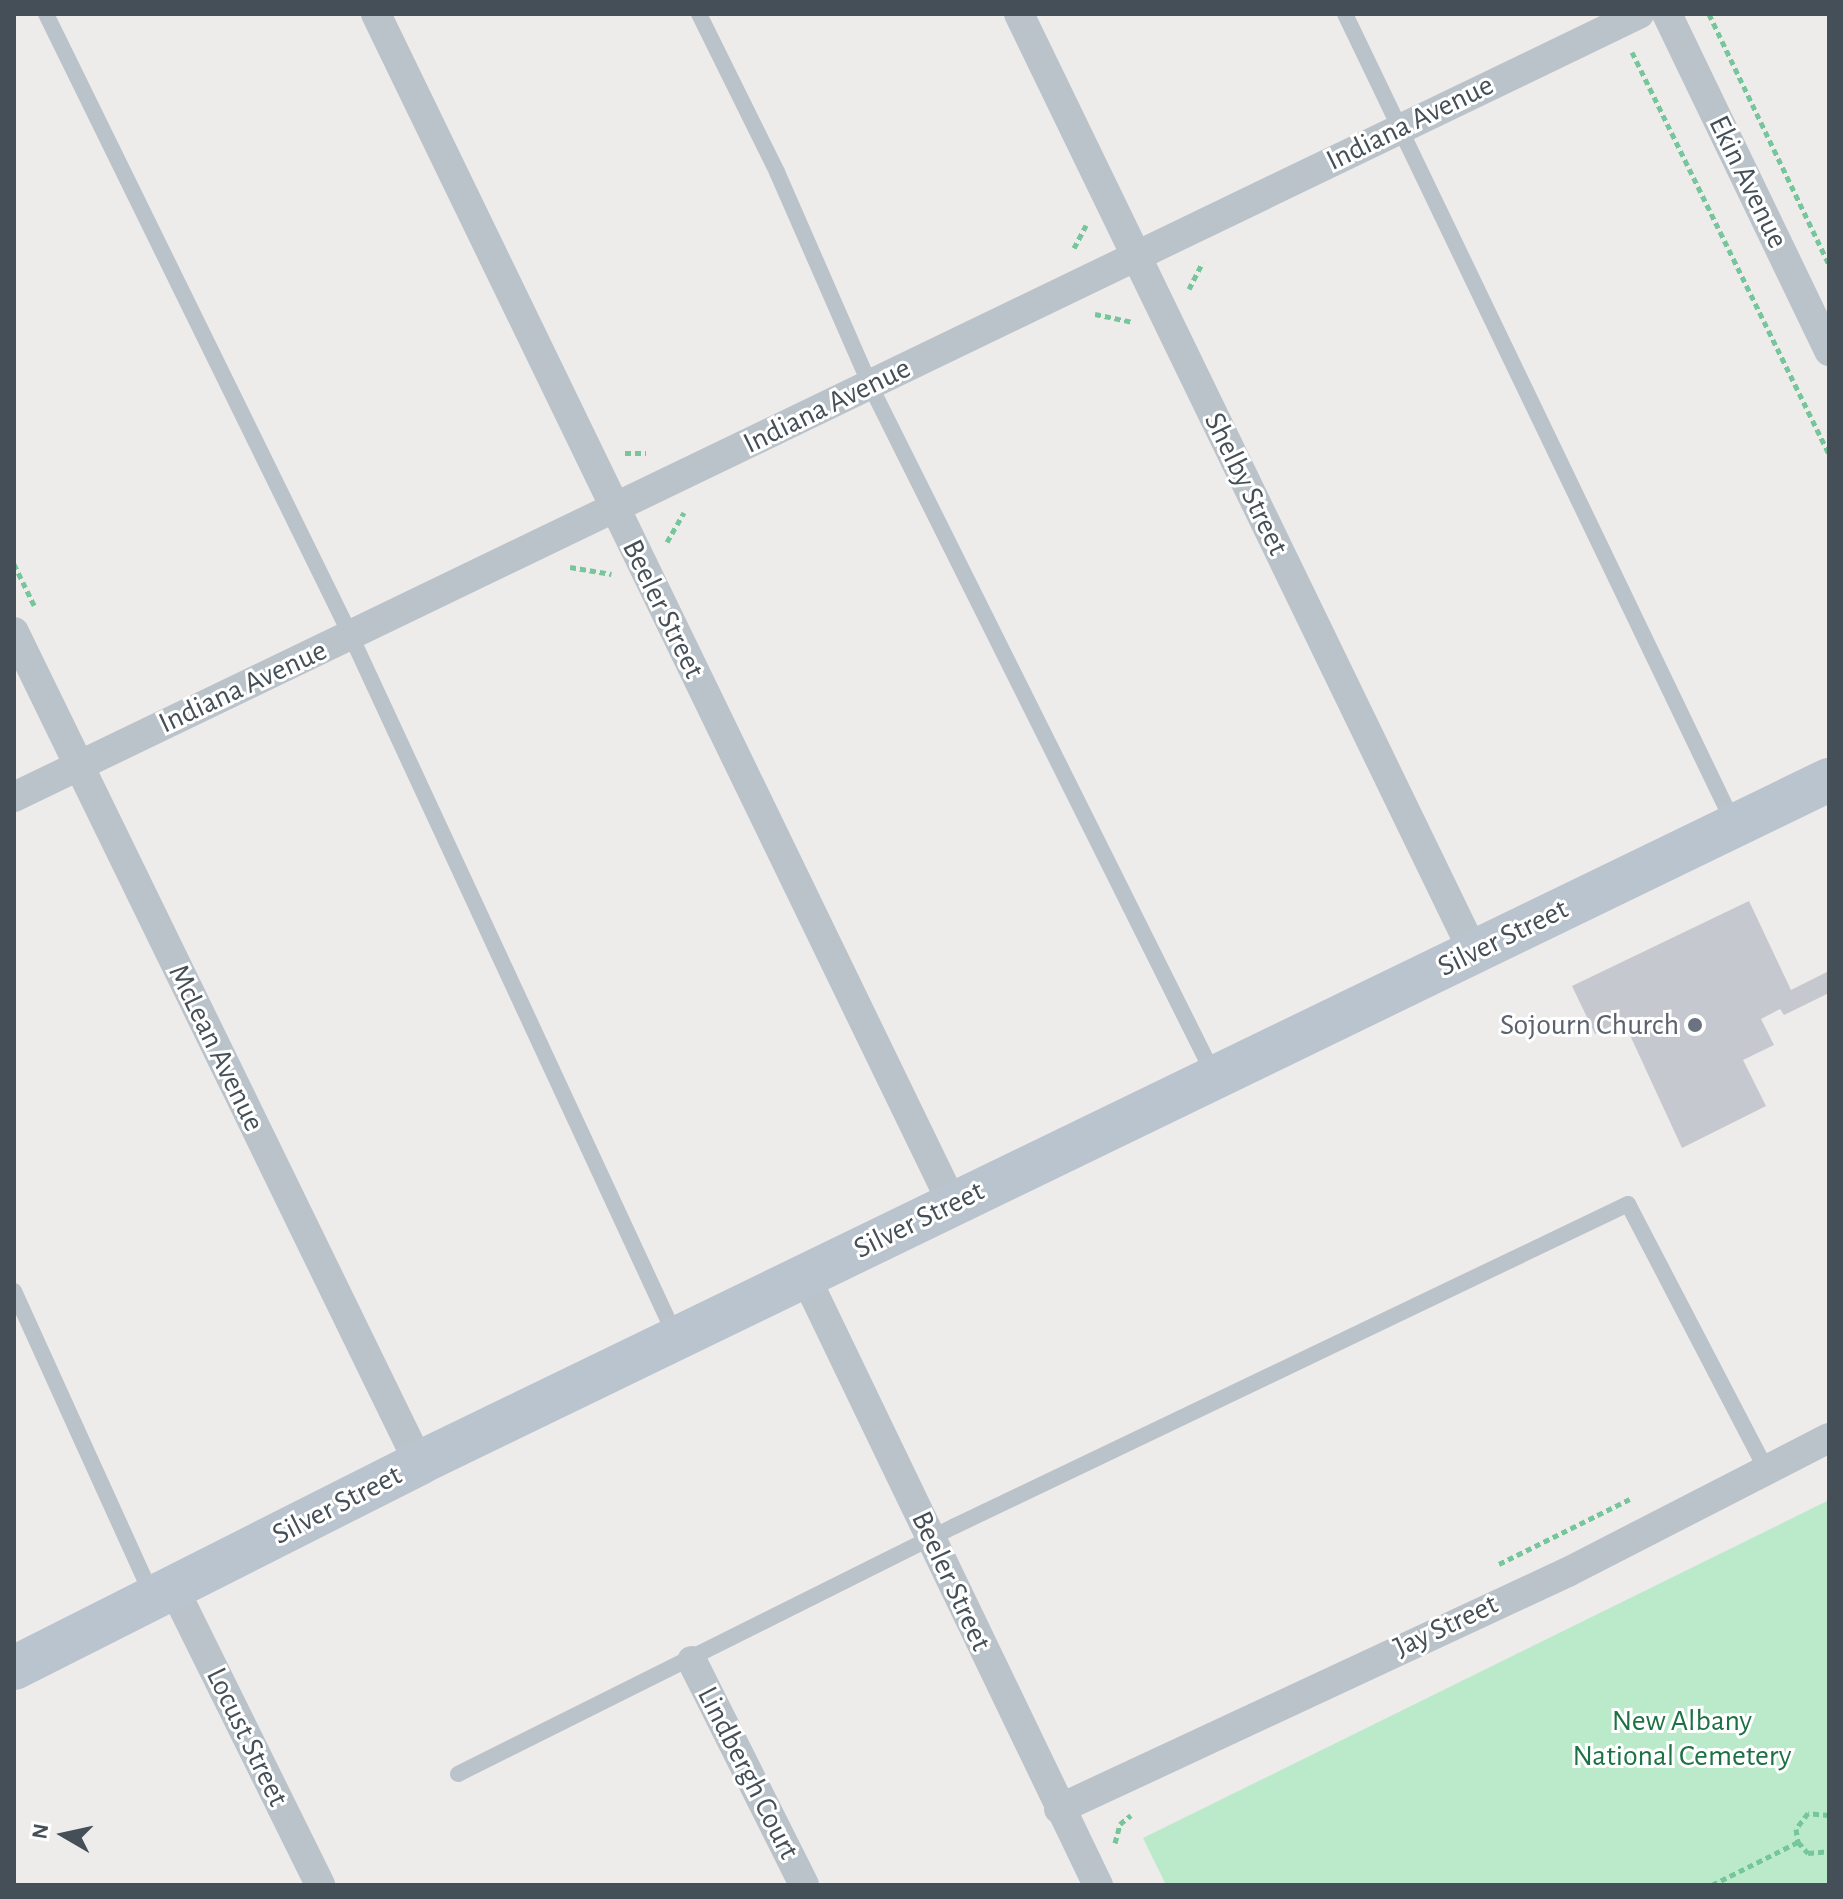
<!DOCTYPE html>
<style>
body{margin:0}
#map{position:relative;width:1843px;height:1899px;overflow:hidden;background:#eeebeb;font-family:"Alegreya Sans",sans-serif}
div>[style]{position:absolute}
.green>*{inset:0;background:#bbeacb}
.building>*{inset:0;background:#c5c8ce}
.path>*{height:5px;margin-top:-2.5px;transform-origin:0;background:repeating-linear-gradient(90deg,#76c59b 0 6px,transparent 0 10px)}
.service>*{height:16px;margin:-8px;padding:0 8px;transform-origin:8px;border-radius:8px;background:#bac3ca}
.minor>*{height:30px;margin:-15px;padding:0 15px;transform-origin:15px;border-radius:15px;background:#bac3ca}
.secondary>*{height:44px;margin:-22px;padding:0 22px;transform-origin:22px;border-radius:22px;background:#bac4ce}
.dots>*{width:22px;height:22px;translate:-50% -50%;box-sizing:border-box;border:4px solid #fff;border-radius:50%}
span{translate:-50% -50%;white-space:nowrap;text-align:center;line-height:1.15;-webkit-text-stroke:6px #fff;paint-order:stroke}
.street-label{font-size:30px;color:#454f57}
.worship-label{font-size:30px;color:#5b616d}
.right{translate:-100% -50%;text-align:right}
.park-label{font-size:30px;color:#1d7144}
.frame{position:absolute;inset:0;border:16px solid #454f57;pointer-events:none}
.north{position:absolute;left:24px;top:1795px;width:80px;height:80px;-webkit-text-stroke:6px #fff;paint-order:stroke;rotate:279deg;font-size:22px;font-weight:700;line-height:32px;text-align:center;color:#454f57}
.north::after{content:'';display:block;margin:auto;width:28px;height:36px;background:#454f57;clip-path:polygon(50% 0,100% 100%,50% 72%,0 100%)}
</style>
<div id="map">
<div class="green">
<i style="clip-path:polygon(1829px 1500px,1829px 1885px,1166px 1885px,1143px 1838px)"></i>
</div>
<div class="building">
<i style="clip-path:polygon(1749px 901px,1791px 990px,1829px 971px,1829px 993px,1784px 1015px,1780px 1009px,1761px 1019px,1774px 1045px,1743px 1060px,1766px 1106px,1682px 1148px,1623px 1020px,1595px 1034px,1572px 986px)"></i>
</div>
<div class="path">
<i style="left:1709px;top:14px;width:278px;rotate:64.4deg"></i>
<i style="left:1632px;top:52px;width:449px;rotate:63.9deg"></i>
<i style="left:1074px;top:248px;width:26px;rotate:-62deg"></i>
<i style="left:1189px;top:289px;width:30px;rotate:-63deg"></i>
<i style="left:1095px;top:314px;width:38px;rotate:12deg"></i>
<i style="left:625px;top:453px;width:21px"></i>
<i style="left:667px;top:542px;width:34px;rotate:-60deg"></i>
<i style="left:14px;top:564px;width:46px;rotate:64deg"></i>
<i style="left:570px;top:567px;width:42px;rotate:9.7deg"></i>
<i style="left:1499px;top:1564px;width:146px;rotate:-26.4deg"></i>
<i style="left:1829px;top:1815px;width:21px;rotate:-175deg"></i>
<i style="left:1808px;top:1813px;width:20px;rotate:127deg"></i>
<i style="left:1796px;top:1829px;width:13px;rotate:81deg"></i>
<i style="left:1798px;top:1842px;width:15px;rotate:48deg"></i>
<i style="left:1808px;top:1853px;width:21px;rotate:-5deg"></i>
<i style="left:1115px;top:1843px;width:20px;rotate:-75deg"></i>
<i style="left:1120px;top:1824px;width:14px;rotate:-39deg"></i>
<i style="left:1712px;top:1885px;width:96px;rotate:-26.6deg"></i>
</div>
<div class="service">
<i style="left:46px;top:14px;width:693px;rotate:63.88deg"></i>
<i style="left:351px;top:636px;width:773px;rotate:65.13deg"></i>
<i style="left:699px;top:14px;width:176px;rotate:63.7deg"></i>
<i style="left:777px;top:172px;width:232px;rotate:66.4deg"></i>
<i style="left:870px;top:385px;width:771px;rotate:63.5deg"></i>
<i style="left:1345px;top:14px;width:899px;rotate:64.35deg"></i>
<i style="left:14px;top:1291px;width:336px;rotate:65.6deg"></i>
<i style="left:458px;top:1774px;width:555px;rotate:-26.52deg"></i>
<i style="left:955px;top:1526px;width:746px;rotate:-25.57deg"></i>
<i style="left:1628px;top:1204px;width:299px;rotate:62.5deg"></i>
</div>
<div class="minor">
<i style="left:376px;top:14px;width:1321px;rotate:64.15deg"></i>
<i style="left:1019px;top:14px;width:1043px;rotate:64.15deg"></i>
<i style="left:1667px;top:14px;width:374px;rotate:64.3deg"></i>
<i style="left:14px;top:632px;width:924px;rotate:64.02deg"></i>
<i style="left:14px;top:797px;width:1804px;rotate:-25.73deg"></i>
<i style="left:805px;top:1276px;width:676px;rotate:64.31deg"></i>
<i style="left:174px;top:1589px;width:330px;rotate:63.7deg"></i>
<i style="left:692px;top:1661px;width:250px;rotate:63.4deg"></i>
<i style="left:1059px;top:1809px;width:561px;rotate:-24.97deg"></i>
<i style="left:1568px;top:1572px;width:293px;rotate:-27.2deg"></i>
</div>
<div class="secondary">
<i style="left:14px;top:1668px;width:454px;rotate:-26.8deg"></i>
<i style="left:419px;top:1463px;width:1567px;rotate:-25.85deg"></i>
</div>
<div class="dots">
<i style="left:1695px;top:1025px;background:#6b7280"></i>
</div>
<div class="street-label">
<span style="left:1410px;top:123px;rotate:-26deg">Indiana Avenue</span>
<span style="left:1748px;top:182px;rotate:64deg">Ekin Avenue</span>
<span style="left:827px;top:406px;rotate:-26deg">Indiana Avenue</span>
<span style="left:1246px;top:484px;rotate:64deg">Shelby Street</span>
<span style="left:663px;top:609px;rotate:64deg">Beeler Street</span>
<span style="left:243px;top:687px;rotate:-25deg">Indiana Avenue</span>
<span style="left:1503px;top:938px;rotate:-26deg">Silver Street</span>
<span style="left:216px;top:1048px;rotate:64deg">McLean Avenue</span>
<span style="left:919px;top:1220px;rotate:-26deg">Silver Street</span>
<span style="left:337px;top:1505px;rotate:-27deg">Silver Street</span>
<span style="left:951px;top:1581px;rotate:65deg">Beeler Street</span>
<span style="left:1446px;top:1626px;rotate:-25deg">Jay Street</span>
<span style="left:247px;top:1737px;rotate:64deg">Locust Street</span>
<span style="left:748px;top:1773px;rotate:63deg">Lindbergh Court</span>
</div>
<div class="worship-label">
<span class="right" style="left:1679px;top:1025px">Sojourn Church</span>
</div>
<div class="park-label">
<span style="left:1682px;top:1738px">New Albany<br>National Cemetery</span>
</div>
<div class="frame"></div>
<div class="north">N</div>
</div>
